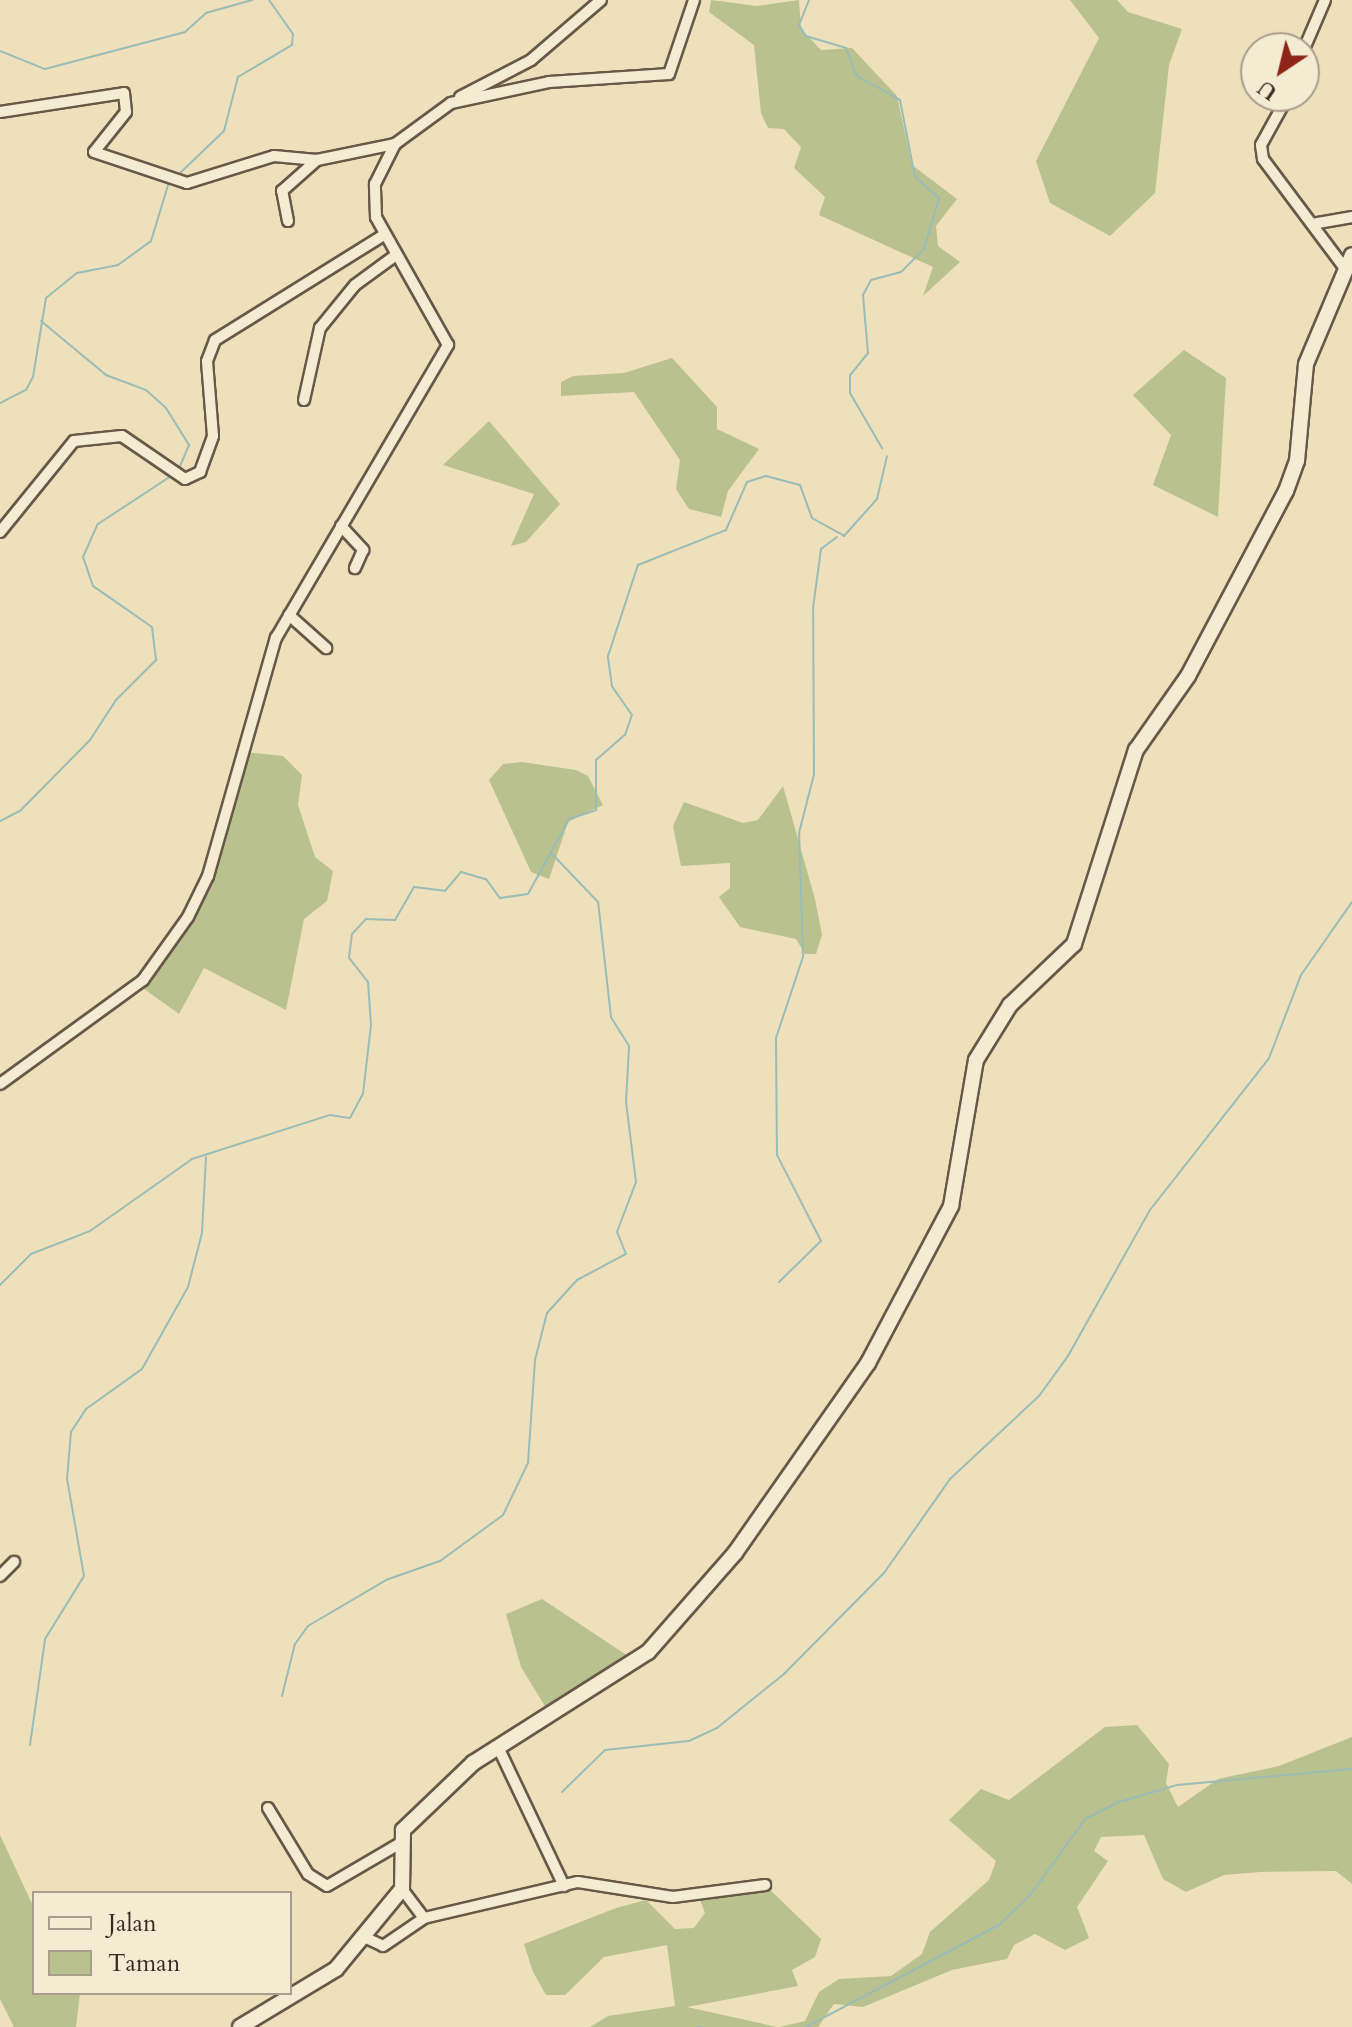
<!DOCTYPE html>
<style>
body{margin:0}
#map{position:relative;width:1352px;height:2027px;overflow:hidden;background:#ede0ba;font-family:Cardo,serif}
div>[style]{position:absolute}
.green>*{inset:0;background:#b9c28f}
.stream>*{height:2px;margin:-1px;padding:0 1px;transform-origin:1px;border-radius:1px;background:#9abcb6}
.roads{filter:drop-shadow(2px 0 #675848) drop-shadow(-2px 0 #675848) drop-shadow(0 2px #675848) drop-shadow(0 -2px #675848)}
.street>*{height:10px;margin:-5px;padding:0 5px;transform-origin:5px;border-radius:5px;background:#f3ebd2}
.secondary>*{height:14px;margin:-7px;padding:0 7px;transform-origin:7px;border-radius:7px;background:#f3ebd2}
span{translate:-50% -50%;white-space:nowrap;text-align:center;line-height:1.15;-webkit-text-stroke:6px #f3ebd2;paint-order:stroke}
.legend{position:absolute;left:32px;top:1891px;width:260px;height:104px;box-sizing:border-box;background:#f3ebd2;border:2px solid #a99e8c;margin:0;padding:10px 14px;list-style:none;font-size:24px;color:#3a2b22}
.legend li{display:flex;align-items:center;gap:16px;height:40px}
.legend b{width:40px;border:2px solid #a99e8c}
.north{position:absolute;left:1240px;top:32px;width:80px;height:80px;box-sizing:border-box;background:#f3ebd2;border:2px solid #a99e8c;border-radius:50%;rotate:215deg;font-size:22px;font-weight:700;line-height:32px;text-align:center;color:#3a2b22}
.north::after{content:'';display:block;margin:auto;width:28px;height:36px;background:#8f2418;clip-path:polygon(50% 0,100% 100%,50% 72%,0 100%)}
</style>
<div id="map">
<div class="green">
<i style="clip-path:polygon(711px 0,757px 6px,799px 0,801px 29px,821px 50px,852px 48px,897px 96px,912px 165px,957px 199px,936px 226px,938px 246px,960px 262px,923px 296px,933px 267px,819px 215px,825px 197px,794px 168px,801px 147px,784px 129px,768px 128px,761px 113px,754px 45px,709px 12px)"></i>
<i style="clip-path:polygon(1070px 0,1117px 0,1128px 12px,1182px 29px,1169px 65px,1155px 193px,1110px 236px,1050px 203px,1036px 161px,1099px 38px)"></i>
<i style="clip-path:polygon(1184px 350px,1226px 378px,1218px 517px,1153px 485px,1171px 435px,1133px 395px)"></i>
<i style="clip-path:polygon(672px 358px,717px 407px,717px 429px,759px 449px,728px 491px,721px 517px,689px 509px,676px 489px,680px 460px,634px 392px,561px 396px,561px 382px,573px 376px,624px 373px)"></i>
<i style="clip-path:polygon(489px 421px,560px 504px,526px 542px,511px 546px,534px 494px,443px 465px)"></i>
<i style="clip-path:polygon(243px 752px,283px 756px,302px 775px,298px 805px,315px 857px,333px 871px,327px 901px,304px 919px,286px 1010px,204px 968px,179px 1014px,140px 986px,197px 903px)"></i>
<i style="clip-path:polygon(522px 762px,576px 770px,588px 776px,603px 805px,568px 822px,549px 879px,531px 872px,489px 780px,503px 764px)"></i>
<i style="clip-path:polygon(783px 786px,815px 899px,822px 935px,816px 954px,805px 954px,796px 939px,740px 927px,719px 897px,730px 888px,730px 863px,681px 866px,673px 826px,684px 802px,743px 823px,758px 820px)"></i>
<i style="clip-path:polygon(542px 1599px,643px 1666px,551px 1716px,521px 1667px,506px 1614px)"></i>
<i style="clip-path:polygon(1137px 1725px,1169px 1764px,1166px 1783px,1178px 1807px,1218px 1779px,1279px 1766px,1352px 1737px,1352px 1884px,1336px 1871px,1260px 1872px,1224px 1875px,1186px 1892px,1163px 1879px,1144px 1835px,1101px 1837px,1094px 1851px,1108px 1861px,1077px 1907px,1089px 1938px,1065px 1950px,1035px 1934px,1014px 1945px,1007px 1959px,952px 1970px,863px 2007px,834px 2004px,818px 2027px,780px 2027px,805px 2021px,819px 1992px,839px 1979px,891px 1976px,922px 1954px,930px 1932px,989px 1880px,996px 1861px,949px 1820px,981px 1789px,1009px 1800px,1105px 1727px)"></i>
<i style="clip-path:polygon(0 1835px,34px 1908px,34px 1993px,80px 1993px,76px 2027px,14px 2027px,0 1999px)"></i>
<i style="clip-path:polygon(765px 1885px,821px 1939px,815px 1957px,792px 1970px,798px 1986px,687px 2007px,777px 2027px,590px 2027px,608px 2016px,675px 2006px,667px 1945px,604px 1957px,565px 1995px,546px 1995px,533px 1972px,524px 1944px,616px 1908px,646px 1900px,675px 1929px,694px 1928px,705px 1913px,695px 1886px,726px 1893px)"></i>
</div>
<div class="stream">
<i style="left:809px;top:0;width:27px;rotate:112deg"></i>
<i style="left:799px;top:25px;width:13px;rotate:58deg"></i>
<i style="left:806px;top:36px;width:42px;rotate:16.7deg"></i>
<i style="left:846px;top:48px;width:30px;rotate:69deg"></i>
<i style="left:857px;top:76px;width:49px;rotate:29.2deg"></i>
<i style="left:900px;top:100px;width:78px;rotate:79deg"></i>
<i style="left:915px;top:177px;width:32px;rotate:41deg"></i>
<i style="left:939px;top:198px;width:53px;rotate:106.4deg"></i>
<i style="left:924px;top:249px;width:33px;rotate:135deg"></i>
<i style="left:901px;top:272px;width:31px;rotate:165deg"></i>
<i style="left:871px;top:280px;width:17px;rotate:118deg"></i>
<i style="left:863px;top:295px;width:58px;rotate:85.1deg"></i>
<i style="left:868px;top:353px;width:28px;rotate:129deg"></i>
<i style="left:850px;top:375px;width:18px;rotate:90deg"></i>
<i style="left:850px;top:393px;width:64px;rotate:59.8deg"></i>
<i style="left:0;top:51px;width:48px;rotate:21.8deg"></i>
<i style="left:45px;top:69px;width:145px;rotate:-14.8deg"></i>
<i style="left:185px;top:32px;width:28px;rotate:-42deg"></i>
<i style="left:206px;top:13px;width:48px;rotate:-15.8deg"></i>
<i style="left:177px;top:176px;width:65px;rotate:-43.8deg"></i>
<i style="left:224px;top:131px;width:56px;rotate:-75.5deg"></i>
<i style="left:238px;top:77px;width:63px;rotate:-30.7deg"></i>
<i style="left:292px;top:45px;width:11px;rotate:-85deg"></i>
<i style="left:293px;top:34px;width:42px;rotate:-125.2deg"></i>
<i style="left:41px;top:321px;width:85px;rotate:39.7deg"></i>
<i style="left:106px;top:375px;width:43px;rotate:20.6deg"></i>
<i style="left:146px;top:390px;width:27px;rotate:42deg"></i>
<i style="left:166px;top:408px;width:44px;rotate:58.1deg"></i>
<i style="left:189px;top:445px;width:26px;rotate:113deg"></i>
<i style="left:0;top:403px;width:29px;rotate:-27deg"></i>
<i style="left:26px;top:390px;width:15px;rotate:-62deg"></i>
<i style="left:33px;top:377px;width:80px;rotate:-80.7deg"></i>
<i style="left:46px;top:298px;width:40px;rotate:-39deg"></i>
<i style="left:77px;top:273px;width:42px;rotate:-11deg"></i>
<i style="left:118px;top:265px;width:41px;rotate:-36deg"></i>
<i style="left:151px;top:241px;width:62px;rotate:-73deg"></i>
<i style="left:0;top:821px;width:22px;rotate:-27deg"></i>
<i style="left:20px;top:811px;width:100px;rotate:-45.4deg"></i>
<i style="left:90px;top:740px;width:48px;rotate:-57deg"></i>
<i style="left:116px;top:700px;width:57px;rotate:-45deg"></i>
<i style="left:156px;top:660px;width:33px;rotate:-97deg"></i>
<i style="left:152px;top:627px;width:72px;rotate:-145.2deg"></i>
<i style="left:93px;top:586px;width:31px;rotate:-109deg"></i>
<i style="left:83px;top:557px;width:36px;rotate:-66deg"></i>
<i style="left:98px;top:524px;width:87px;rotate:-33.3deg"></i>
<i style="left:779px;top:1282px;width:59px;rotate:-44.3deg"></i>
<i style="left:821px;top:1241px;width:97px;rotate:-117.1deg"></i>
<i style="left:777px;top:1155px;width:117px;rotate:-90.5deg"></i>
<i style="left:776px;top:1038px;width:85px;rotate:-71.6deg"></i>
<i style="left:803px;top:957px;width:124px;rotate:-91.8deg"></i>
<i style="left:799px;top:833px;width:61px;rotate:-75.7deg"></i>
<i style="left:814px;top:774px;width:166px;rotate:-90.3deg"></i>
<i style="left:813px;top:608px;width:60px;rotate:-82.3deg"></i>
<i style="left:821px;top:549px;width:20px;rotate:-37deg"></i>
<i style="left:0;top:1285px;width:44px;rotate:-45deg"></i>
<i style="left:31px;top:1254px;width:63px;rotate:-21.3deg"></i>
<i style="left:90px;top:1231px;width:125px;rotate:-35.2deg"></i>
<i style="left:192px;top:1159px;width:145px;rotate:-17.7deg"></i>
<i style="left:330px;top:1115px;width:20px;rotate:9deg"></i>
<i style="left:350px;top:1118px;width:27px;rotate:-62deg"></i>
<i style="left:363px;top:1094px;width:69px;rotate:-83.4deg"></i>
<i style="left:371px;top:1025px;width:43px;rotate:-94deg"></i>
<i style="left:368px;top:982px;width:31px;rotate:-128deg"></i>
<i style="left:349px;top:958px;width:24px;rotate:-83deg"></i>
<i style="left:352px;top:934px;width:21px;rotate:-47deg"></i>
<i style="left:366px;top:919px;width:29px;rotate:2deg"></i>
<i style="left:395px;top:920px;width:38px;rotate:-60deg"></i>
<i style="left:414px;top:887px;width:31px;rotate:7deg"></i>
<i style="left:445px;top:891px;width:25px;rotate:-50deg"></i>
<i style="left:461px;top:872px;width:26px;rotate:16deg"></i>
<i style="left:486px;top:879px;width:24px;rotate:54deg"></i>
<i style="left:500px;top:898px;width:28px;rotate:-8deg"></i>
<i style="left:528px;top:894px;width:85px;rotate:-61.3deg"></i>
<i style="left:569px;top:819px;width:28px;rotate:-18deg"></i>
<i style="left:596px;top:810px;width:50px;rotate:-90deg"></i>
<i style="left:596px;top:760px;width:38px;rotate:-41deg"></i>
<i style="left:625px;top:735px;width:21px;rotate:-71deg"></i>
<i style="left:632px;top:715px;width:35px;rotate:-125deg"></i>
<i style="left:612px;top:686px;width:30px;rotate:-98deg"></i>
<i style="left:608px;top:656px;width:96px;rotate:-71.8deg"></i>
<i style="left:638px;top:565px;width:95px;rotate:-21.7deg"></i>
<i style="left:726px;top:530px;width:52px;rotate:-66.4deg"></i>
<i style="left:747px;top:482px;width:20px;rotate:-18deg"></i>
<i style="left:766px;top:476px;width:35px;rotate:15deg"></i>
<i style="left:800px;top:485px;width:35px;rotate:70deg"></i>
<i style="left:812px;top:518px;width:37px;rotate:29deg"></i>
<i style="left:844px;top:536px;width:50px;rotate:-48.3deg"></i>
<i style="left:877px;top:499px;width:44px;rotate:-76.9deg"></i>
<i style="left:282px;top:1696px;width:54px;rotate:-76deg"></i>
<i style="left:295px;top:1644px;width:22px;rotate:-54deg"></i>
<i style="left:308px;top:1626px;width:91px;rotate:-30.5deg"></i>
<i style="left:386px;top:1580px;width:57px;rotate:-19.4deg"></i>
<i style="left:440px;top:1561px;width:78px;rotate:-36.1deg"></i>
<i style="left:503px;top:1515px;width:58px;rotate:-64.3deg"></i>
<i style="left:528px;top:1463px;width:103px;rotate:-86.1deg"></i>
<i style="left:535px;top:1360px;width:49px;rotate:-75.7deg"></i>
<i style="left:547px;top:1313px;width:45px;rotate:-47.7deg"></i>
<i style="left:577px;top:1280px;width:55px;rotate:-28deg"></i>
<i style="left:626px;top:1254px;width:24px;rotate:-112deg"></i>
<i style="left:617px;top:1232px;width:53px;rotate:-69.2deg"></i>
<i style="left:636px;top:1182px;width:81px;rotate:-97.1deg"></i>
<i style="left:626px;top:1102px;width:56px;rotate:-86.9deg"></i>
<i style="left:629px;top:1046px;width:34px;rotate:-122deg"></i>
<i style="left:611px;top:1017px;width:116px;rotate:-96.4deg"></i>
<i style="left:598px;top:902px;width:68px;rotate:-133.8deg"></i>
<i style="left:30px;top:1745px;width:107px;rotate:-81.9deg"></i>
<i style="left:45px;top:1639px;width:74px;rotate:-58.2deg"></i>
<i style="left:84px;top:1576px;width:98px;rotate:-99.9deg"></i>
<i style="left:67px;top:1479px;width:47px;rotate:-85.1deg"></i>
<i style="left:71px;top:1432px;width:27px;rotate:-57deg"></i>
<i style="left:86px;top:1409px;width:69px;rotate:-35.5deg"></i>
<i style="left:142px;top:1369px;width:94px;rotate:-60.7deg"></i>
<i style="left:188px;top:1287px;width:56px;rotate:-75.5deg"></i>
<i style="left:202px;top:1233px;width:76px;rotate:-87deg"></i>
<i style="left:562px;top:1792px;width:60px;rotate:-44.3deg"></i>
<i style="left:605px;top:1750px;width:84px;rotate:-6.1deg"></i>
<i style="left:689px;top:1741px;width:31px;rotate:-25deg"></i>
<i style="left:717px;top:1728px;width:86px;rotate:-38.9deg"></i>
<i style="left:784px;top:1674px;width:142px;rotate:-45.3deg"></i>
<i style="left:884px;top:1573px;width:115px;rotate:-54.9deg"></i>
<i style="left:950px;top:1479px;width:122px;rotate:-43deg"></i>
<i style="left:1039px;top:1396px;width:49px;rotate:-54.1deg"></i>
<i style="left:1068px;top:1356px;width:167px;rotate:-60.7deg"></i>
<i style="left:1150px;top:1210px;width:193px;rotate:-51.9deg"></i>
<i style="left:1269px;top:1058px;width:89px;rotate:-68.9deg"></i>
<i style="left:1301px;top:975px;width:89px;rotate:-55.1deg"></i>
<i style="left:697px;top:2027px;width:5px"></i>
<i style="left:806px;top:2027px;width:218px;rotate:-27.9deg"></i>
<i style="left:999px;top:1925px;width:45px;rotate:-44.1deg"></i>
<i style="left:1031px;top:1894px;width:92px;rotate:-54.2deg"></i>
<i style="left:1085px;top:1819px;width:38px;rotate:-27deg"></i>
<i style="left:1119px;top:1802px;width:60px;rotate:-16.3deg"></i>
<i style="left:1177px;top:1785px;width:176px;rotate:-5.2deg"></i>
</div>
<div class="roads">
<div class="street">
<i style="left:1304px;top:49px;width:53px;rotate:-66.8deg"></i>
<i style="left:1304px;top:66px;width:13px;rotate:90deg"></i>
<i style="left:1288px;top:96px;width:56px;rotate:118.9deg"></i>
<i style="left:1261px;top:145px;width:14px;rotate:82deg"></i>
<i style="left:1263px;top:159px;width:134px;rotate:53.2deg"></i>
<i style="left:460px;top:97px;width:80px;rotate:-27.5deg"></i>
<i style="left:531px;top:60px;width:92px;rotate:-40.6deg"></i>
<i style="left:0;top:112px;width:125px;rotate:-8.7deg"></i>
<i style="left:124px;top:93px;width:19px;rotate:84deg"></i>
<i style="left:126px;top:112px;width:51px;rotate:128.7deg"></i>
<i style="left:94px;top:152px;width:98px;rotate:18.4deg"></i>
<i style="left:187px;top:183px;width:91px;rotate:-17.2deg"></i>
<i style="left:274px;top:156px;width:43px;rotate:5.3deg"></i>
<i style="left:317px;top:160px;width:80px;rotate:-11.6deg"></i>
<i style="left:288px;top:221px;width:31px;rotate:-101deg"></i>
<i style="left:282px;top:191px;width:47px;rotate:-41.5deg"></i>
<i style="left:1312px;top:224px;width:41px;rotate:-9.9deg"></i>
<i style="left:304px;top:400px;width:74px;rotate:-77.5deg"></i>
<i style="left:320px;top:328px;width:55px;rotate:-50.9deg"></i>
<i style="left:355px;top:285px;width:51px;rotate:-36.2deg"></i>
<i style="left:341px;top:526px;width:33px;rotate:47deg"></i>
<i style="left:363px;top:550px;width:20px;rotate:114deg"></i>
<i style="left:0;top:532px;width:117px;rotate:-50.9deg"></i>
<i style="left:74px;top:441px;width:48px;rotate:-5.9deg"></i>
<i style="left:122px;top:436px;width:76px;rotate:34.3deg"></i>
<i style="left:185px;top:479px;width:17px;rotate:-25deg"></i>
<i style="left:200px;top:472px;width:38px;rotate:-70deg"></i>
<i style="left:213px;top:436px;width:75px;rotate:-94.6deg"></i>
<i style="left:207px;top:361px;width:22px;rotate:-69deg"></i>
<i style="left:215px;top:340px;width:199px;rotate:-31.9deg"></i>
<i style="left:289px;top:615px;width:50px;rotate:41.7deg"></i>
<i style="left:0;top:1084px;width:177px;rotate:-36deg"></i>
<i style="left:143px;top:980px;width:77px;rotate:-54.5deg"></i>
<i style="left:188px;top:917px;width:46px;rotate:-64deg"></i>
<i style="left:208px;top:876px;width:248px;rotate:-74.1deg"></i>
<i style="left:276px;top:638px;width:340px;rotate:-59.6deg"></i>
<i style="left:448px;top:345px;width:147px;rotate:-119.4deg"></i>
<i style="left:376px;top:217px;width:33px;rotate:-92deg"></i>
<i style="left:375px;top:184px;width:45px;rotate:-63.4deg"></i>
<i style="left:395px;top:144px;width:69px;rotate:-36.2deg"></i>
<i style="left:451px;top:103px;width:100px;rotate:-12.1deg"></i>
<i style="left:549px;top:82px;width:120px;rotate:-3.8deg"></i>
<i style="left:669px;top:74px;width:78px;rotate:-71.3deg"></i>
<i style="left:0;top:1576px;width:20px;rotate:-45deg"></i>
<i style="left:498px;top:1747px;width:154px;rotate:64.6deg"></i>
<i style="left:268px;top:1808px;width:77px;rotate:58.8deg"></i>
<i style="left:308px;top:1874px;width:22px;rotate:32deg"></i>
<i style="left:327px;top:1886px;width:83px;rotate:-30.3deg"></i>
<i style="left:402px;top:1889px;width:36px;rotate:53deg"></i>
<i style="left:424px;top:1918px;width:158px;rotate:-13.2deg"></i>
<i style="left:578px;top:1882px;width:96px;rotate:9deg"></i>
<i style="left:673px;top:1897px;width:93px;rotate:-7.4deg"></i>
<i style="left:362px;top:1936px;width:23px;rotate:25deg"></i>
<i style="left:383px;top:1946px;width:50px;rotate:-34.3deg"></i>
</div>
<div class="secondary">
<i style="left:240px;top:2027px;width:112px;rotate:-31.1deg"></i>
<i style="left:336px;top:1969px;width:104px;rotate:-50.5deg"></i>
<i style="left:402px;top:1889px;width:59px;rotate:-89deg"></i>
<i style="left:403px;top:1830px;width:97px;rotate:-43.7deg"></i>
<i style="left:473px;top:1763px;width:207px;rotate:-32.4deg"></i>
<i style="left:648px;top:1652px;width:132px;rotate:-48.7deg"></i>
<i style="left:735px;top:1553px;width:232px;rotate:-55deg"></i>
<i style="left:868px;top:1363px;width:178px;rotate:-62.1deg"></i>
<i style="left:951px;top:1206px;width:148px;rotate:-80.3deg"></i>
<i style="left:976px;top:1060px;width:65px;rotate:-58.3deg"></i>
<i style="left:1010px;top:1005px;width:88px;rotate:-43.6deg"></i>
<i style="left:1074px;top:944px;width:204px;rotate:-72.3deg"></i>
<i style="left:1136px;top:750px;width:90px;rotate:-54.9deg"></i>
<i style="left:1188px;top:676px;width:209px;rotate:-62.1deg"></i>
<i style="left:1286px;top:491px;width:32px;rotate:-70deg"></i>
<i style="left:1297px;top:461px;width:97px;rotate:-84.7deg"></i>
<i style="left:1306px;top:364px;width:118px;rotate:-67.1deg"></i>
</div>
</div>
<ul class="legend">
<li><b style="height:10px;background:#f3ebd2"></b>Jalan</li>
<li><b style="height:22px;background:#b9c28f"></b>Taman</li>
</ul>
<div class="north">U</div>
</div>
